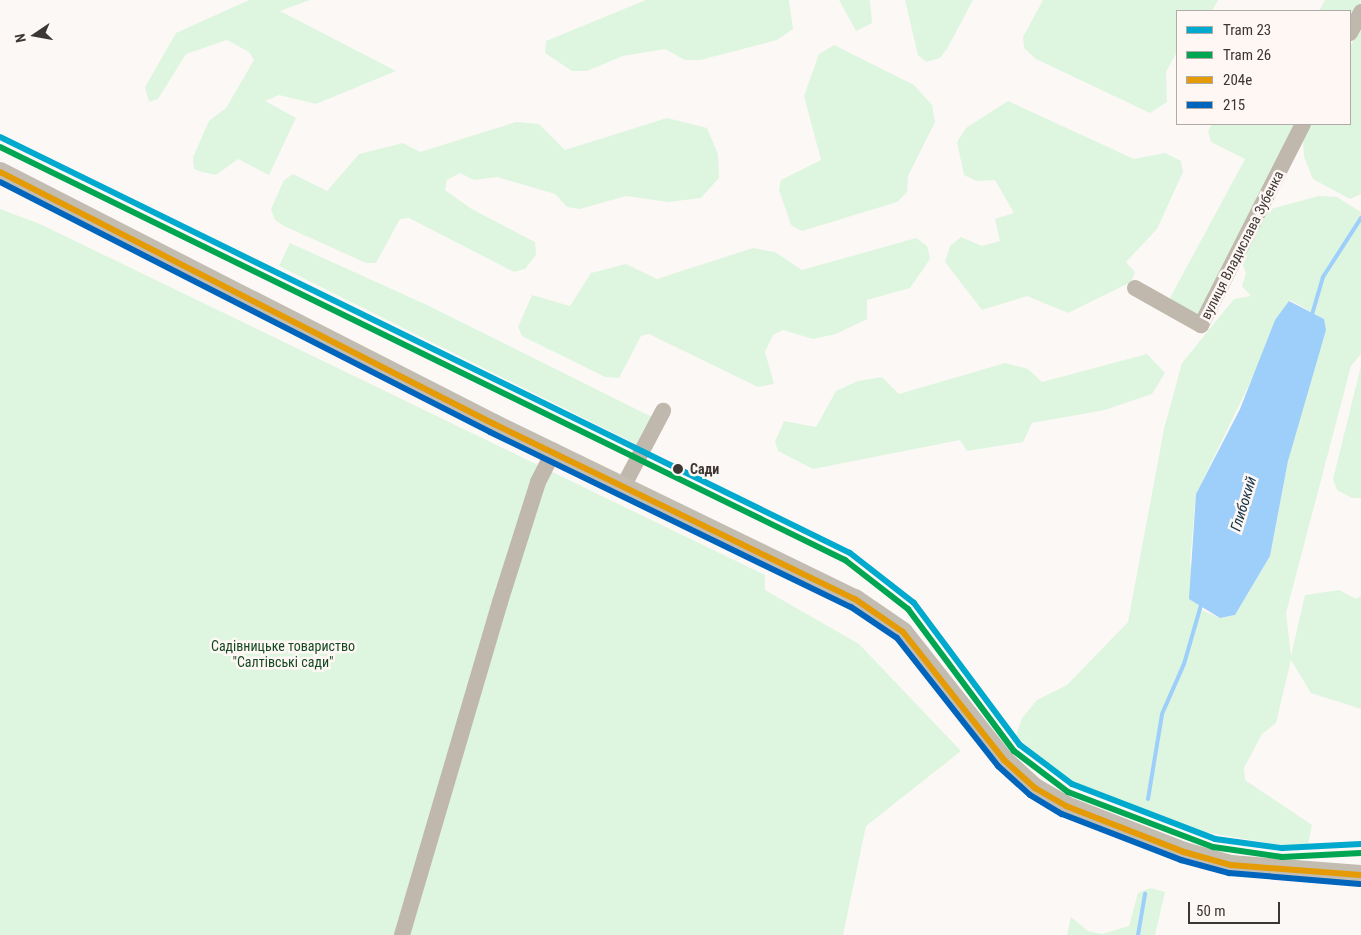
<!DOCTYPE html>
<meta charset="utf-8">
<style>
body{margin:0}
#map{position:relative;width:1361px;height:935px;overflow:hidden;background:#fcf8f6;font-family:"Roboto Condensed",sans-serif}
div>[style]{position:absolute}
.green>*{inset:0;background:#def6df}
.water>*{inset:0;background:#9ecffa}
.stream>*{height:4px;margin:-2px;padding:0 2px;transform-origin:2px;border-radius:2px;background:#9ecffa}
.minor>*{height:16px;margin:-8px;padding:0 8px;transform-origin:8px;border-radius:8px;background:#c0b8ad}
.major>*{height:20px;margin:-10px;padding:0 10px;transform-origin:10px;border-radius:10px;background:#c2bcb1}
.bus-1>*{height:6px;margin:-3px;padding:0 3px;transform-origin:3px;border-radius:3px;background:#e49b05}
.bus-2>*{height:6px;margin:-3px;padding:0 3px;transform-origin:3px;border-radius:3px;background:#0065bd}
.tram-1>*{height:6px;margin:-3px;padding:0 3px;transform-origin:3px;border-radius:3px;background:#00a9ce}
.tram-2>*{height:6px;margin:-3px;padding:0 3px;transform-origin:3px;border-radius:3px;background:#00a651}
.dots>*{width:14px;height:14px;translate:-50% -50%;box-sizing:border-box;border:2px solid #fef7f4;border-radius:50%}
span{translate:-50% -50%;white-space:nowrap;text-align:center;line-height:1.15;-webkit-text-stroke:5px #fef7f4;paint-order:stroke}
.street-label{font-size:14px;color:#3b3735}
.stop-label{font-size:14px;color:#3b3735;font-weight:700}
.left{translate:0 -50%;text-align:left}
.park-label{font-size:14px;color:#124922}
.water-label{font-size:15px;color:#113149;font-style:italic}
.legend{position:absolute;left:1176px;top:10px;width:175px;height:115px;box-sizing:border-box;background:#fef7f4;border:1px solid #b0aaa8;margin:0;padding:6px 9px;list-style:none;font-size:15px;color:#3b3735}
.legend li{display:flex;align-items:center;gap:10px;height:25px}
.legend b{width:25px;border:1px solid #b0aaa8}
.north{position:absolute;left:10px;top:10px;width:50px;height:50px;-webkit-text-stroke:4px #fef7f4;paint-order:stroke;rotate:258deg;font-size:14px;font-weight:700;line-height:20px;text-align:center;color:#3b3735}
.north::after{content:'';display:block;margin:auto;width:18px;height:22px;background:#3b3735;clip-path:polygon(50% 0,100% 100%,50% 72%,0 100%)}
.scale{position:absolute;left:1188px;top:902px;width:92px;height:22px;box-sizing:border-box;border:2px solid #3b3735;border-top:0;padding-left:6px;font-size:15px;line-height:18px;white-space:nowrap;color:#3b3735;-webkit-text-stroke:4px #fef7f4;paint-order:stroke}
</style>
<div id="map">
<div class="green">
<i style="clip-path:polygon(249px 0,310px 0,280px 11px,396px 71px,316px 104px,279px 95px,265px 101px,296px 118px,269px 175px,238px 159px,216px 175px,202px 172px,194px 169px,193px 157px,209px 121px,226px 108px,254px 60px,249px 52px,227px 40px,186px 54px,158px 99px,149px 102px,145px 87px,176px 33px)"></i>
<i style="clip-path:polygon(646px 0,789px 0,793px 29px,777px 40px,700px 60px,685px 60px,665px 49px,623px 56px,587px 71px,572px 71px,545px 53px,546px 41px)"></i>
<i style="clip-path:polygon(839px 0,870px 0,872px 23px,856px 31px)"></i>
<i style="clip-path:polygon(905px 0,973px 0,947px 49px,940px 58px,926px 62px,918px 55px)"></i>
<i style="clip-path:polygon(1043px 0,1218px 0,1212px 11px,1177px 11px,1177px 52px,1166px 72px,1167px 102px,1150px 113px,1036px 59px,1024px 48px,1023px 37px)"></i>
<i style="clip-path:polygon(1325px 0,1361px 0,1361px 2px,1350px 23px,1350px 11px,1319px 11px)"></i>
<i style="clip-path:polygon(1361px 26px,1361px 194px,1350px 199px,1313px 179px,1304px 157px,1303px 136px,1309px 124px,1350px 124px,1350px 47px)"></i>
<i style="clip-path:polygon(834px 45px,914px 85px,932px 105px,935px 122px,908px 176px,907px 192px,897px 202px,802px 231px,791px 225px,779px 190px,781px 180px,821px 160px,804px 96px,819px 54px)"></i>
<i style="clip-path:polygon(1008px 101px,1134px 159px,1165px 153px,1181px 161px,1183px 172px,1157px 229px,1126px 262px,1135px 272px,1131px 282px,1068px 313px,1027px 296px,982px 310px,945px 262px,950px 246px,961px 237px,982px 246px,1000px 241px,995px 219px,1014px 213px,995px 180px,976px 181px,964px 175px,957px 142px,966px 128px)"></i>
<i style="clip-path:polygon(667px 118px,707px 128px,718px 154px,719px 178px,701px 198px,668px 202px,626px 196px,580px 209px,567px 207px,555px 194px,497px 177px,474px 180px,460px 173px,447px 180px,445px 190px,470px 208px,535px 242px,536px 255px,525px 269px,514px 272px,409px 218px,400px 219px,376px 263px,366px 263px,284px 226px,275px 220px,271px 209px,284px 180px,293px 174px,327px 191px,359px 154px,403px 143px,420px 152px,516px 122px,539px 124px,565px 150px)"></i>
<i style="clip-path:polygon(1212px 124px,1297px 124px,1202px 315px,1194px 315px,1173px 305px,1170px 298px,1245px 159px,1211px 142px,1208px 131px)"></i>
<i style="clip-path:polygon(evenodd,1319px 196px,1337px 197px,1361px 212px,1361px 354px,1351px 366px,1286px 613px,1291px 656px,1305px 595px,1339px 590px,1356px 599px,1361px 596px,1361px 709px,1311px 693px,1291px 660px,1276px 723px,1262px 734px,1244px 768px,1245px 780px,1312px 825px,1308px 845px,1285px 846px,1199px 831px,1080px 786px,1053px 769px,1016px 736px,1022px 718px,1037px 700px,1067px 685px,1128px 622px,1164px 429px,1182px 363px,1234px 299px,1251px 296px,1242px 286px,1246px 273px,1239px 257px,1264px 211px,1319px 196px,1290px 300px,1324px 319px,1316px 356px,1288px 461px,1270px 556px,1235px 615px,1220px 618px,1199px 609px,1190px 562px,1196px 494px,1290px 300px)"></i>
<i style="clip-path:polygon(0 209px,40px 224px,765px 575px,765px 590px,859px 644px,961px 751px,866px 826px,843px 935px,0 935px)"></i>
<i style="clip-path:polygon(916px 238px,927px 246px,930px 259px,910px 288px,867px 300px,867px 319px,836px 334px,813px 339px,783px 330px,773px 335px,765px 352px,774px 384px,758px 387px,649px 334px,641px 336px,619px 378px,605px 377px,522px 336px,518px 327px,532px 295px,570px 306px,591px 273px,626px 264px,657px 279px,753px 248px,775px 252px,802px 270px)"></i>
<i style="clip-path:polygon(290px 243px,427px 305px,654px 418px,640px 446px,279px 266px)"></i>
<i style="clip-path:polygon(1147px 354px,1165px 373px,1152px 394px,1105px 410px,1032px 423px,1023px 442px,967px 451px,960px 440px,813px 469px,778px 451px,775px 442px,784px 421px,816px 427px,836px 391px,858px 381px,882px 377px,899px 394px,1005px 363px,1028px 369px,1042px 382px)"></i>
<i style="clip-path:polygon(1361px 366px,1361px 498px,1352px 498px,1337px 490px,1333px 479px)"></i>
<i style="clip-path:polygon(1150px 888px,1165px 892px,1155px 935px,1067px 935px,1071px 917px,1088px 931px,1102px 934px,1129px 926px,1138px 893px)"></i>
</div>
<div class="water">
<i style="clip-path:polygon(1289px 301px,1324px 319px,1326px 330px,1288px 461px,1270px 556px,1235px 615px,1220px 618px,1189px 599px,1196px 494px,1240px 409px,1275px 320px)"></i>
</div>
<div class="stream">
<i style="left:1311px;top:318px;width:43px;rotate:-73.7deg"></i>
<i style="left:1323px;top:277px;width:70px;rotate:-57.2deg"></i>
<i style="left:1148px;top:799px;width:86px;rotate:-80.6deg"></i>
<i style="left:1162px;top:714px;width:55px;rotate:-66.3deg"></i>
<i style="left:1184px;top:664px;width:61px;rotate:-73.9deg"></i>
<i style="left:1138px;top:935px;width:42px;rotate:-80.3deg"></i>
</div>
<div class="minor">
<i style="left:1350px;top:33px;width:24px;rotate:-62deg"></i>
<i style="left:1135px;top:288px;width:76px;rotate:29.3deg"></i>
<i style="left:1201px;top:325px;width:225px;rotate:-63.1deg"></i>
<i style="left:624px;top:485px;width:84px;rotate:-62.2deg"></i>
<i style="left:402px;top:935px;width:347px;rotate:-73.6deg"></i>
<i style="left:500px;top:602px;width:126px;rotate:-72.4deg"></i>
<i style="left:538px;top:482px;width:35px;rotate:-63deg"></i>
</div>
<div class="major">
<i style="left:0;top:172px;width:555px;rotate:27.03deg"></i>
<i style="left:494px;top:424px;width:401px;rotate:25.9deg"></i>
<i style="left:855px;top:599px;width:58px;rotate:34.5deg"></i>
<i style="left:903px;top:632px;width:163px;rotate:51.7deg"></i>
<i style="left:1004px;top:760px;width:42px;rotate:42.1deg"></i>
<i style="left:1035px;top:788px;width:36px;rotate:30deg"></i>
<i style="left:1066px;top:806px;width:127px;rotate:21.3deg"></i>
<i style="left:1184px;top:852px;width:49px;rotate:15.5deg"></i>
<i style="left:1231px;top:865px;width:130px;rotate:4.4deg"></i>
</div>
<div class="bus-1">
<i style="left:0;top:172px;width:555px;rotate:27.03deg"></i>
<i style="left:494px;top:424px;width:401px;rotate:25.9deg"></i>
<i style="left:855px;top:599px;width:58px;rotate:34.5deg"></i>
<i style="left:903px;top:632px;width:163px;rotate:51.7deg"></i>
<i style="left:1004px;top:760px;width:42px;rotate:42.1deg"></i>
<i style="left:1035px;top:788px;width:36px;rotate:30deg"></i>
<i style="left:1066px;top:806px;width:127px;rotate:21.3deg"></i>
<i style="left:1184px;top:852px;width:49px;rotate:15.5deg"></i>
<i style="left:1231px;top:865px;width:130px;rotate:4.4deg"></i>
</div>
<div class="bus-2">
<i style="left:0;top:182px;width:550px;rotate:27.03deg"></i>
<i style="left:490px;top:432px;width:401px;rotate:25.9deg"></i>
<i style="left:851px;top:607px;width:55px;rotate:34deg"></i>
<i style="left:897px;top:638px;width:163px;rotate:51.7deg"></i>
<i style="left:998px;top:766px;width:43px;rotate:42.2deg"></i>
<i style="left:1030px;top:795px;width:37px;rotate:31deg"></i>
<i style="left:1062px;top:814px;width:128px;rotate:21.1deg"></i>
<i style="left:1181px;top:860px;width:50px;rotate:15.2deg"></i>
<i style="left:1229px;top:873px;width:131px;rotate:4.8deg"></i>
</div>
<div class="tram-1">
<i style="left:0;top:137px;width:946px;rotate:26.08deg"></i>
<i style="left:850px;top:553px;width:81px;rotate:38deg"></i>
<i style="left:914px;top:603px;width:177px;rotate:53.3deg"></i>
<i style="left:1020px;top:745px;width:65px;rotate:36.9deg"></i>
<i style="left:1072px;top:784px;width:153px;rotate:21deg"></i>
<i style="left:1215px;top:839px;width:68px;rotate:7.7deg"></i>
<i style="left:1282px;top:848px;width:79px;rotate:-2.9deg"></i>
</div>
<div class="tram-2">
<i style="left:0;top:147px;width:941px;rotate:26.05deg"></i>
<i style="left:845px;top:560px;width:80px;rotate:37.9deg"></i>
<i style="left:908px;top:609px;width:177px;rotate:53.3deg"></i>
<i style="left:1014px;top:751px;width:68px;rotate:37.2deg"></i>
<i style="left:1068px;top:792px;width:155px;rotate:20.8deg"></i>
<i style="left:1213px;top:847px;width:70px;rotate:8.2deg"></i>
<i style="left:1282px;top:857px;width:79px;rotate:-2.9deg"></i>
</div>
<div class="dots">
<i style="left:678px;top:469px;background:#3b3735"></i>
</div>
<div class="street-label">
<span style="left:1242px;top:245px;rotate:-63deg">вулиця Владислава Зубенка</span>
</div>
<div class="stop-label">
<span class="left" style="left:690px;top:469px">Сади</span>
</div>
<div class="park-label">
<span style="left:283px;top:654px">Садівницьке товариство<br>"Салтівські сади"</span>
</div>
<div class="water-label">
<span style="left:1244px;top:504px;rotate:-73deg">Глибокий</span>
</div>
<ul class="legend">
<li><b style="height:6px;background:#00a9ce"></b>Tram 23</li>
<li><b style="height:6px;background:#00a651"></b>Tram 26</li>
<li><b style="height:6px;background:#e49b05"></b>204е</li>
<li><b style="height:6px;background:#0065bd"></b>215</li>
</ul>
<div class="north">N</div>
<div class="scale">50 m</div>
</div>
